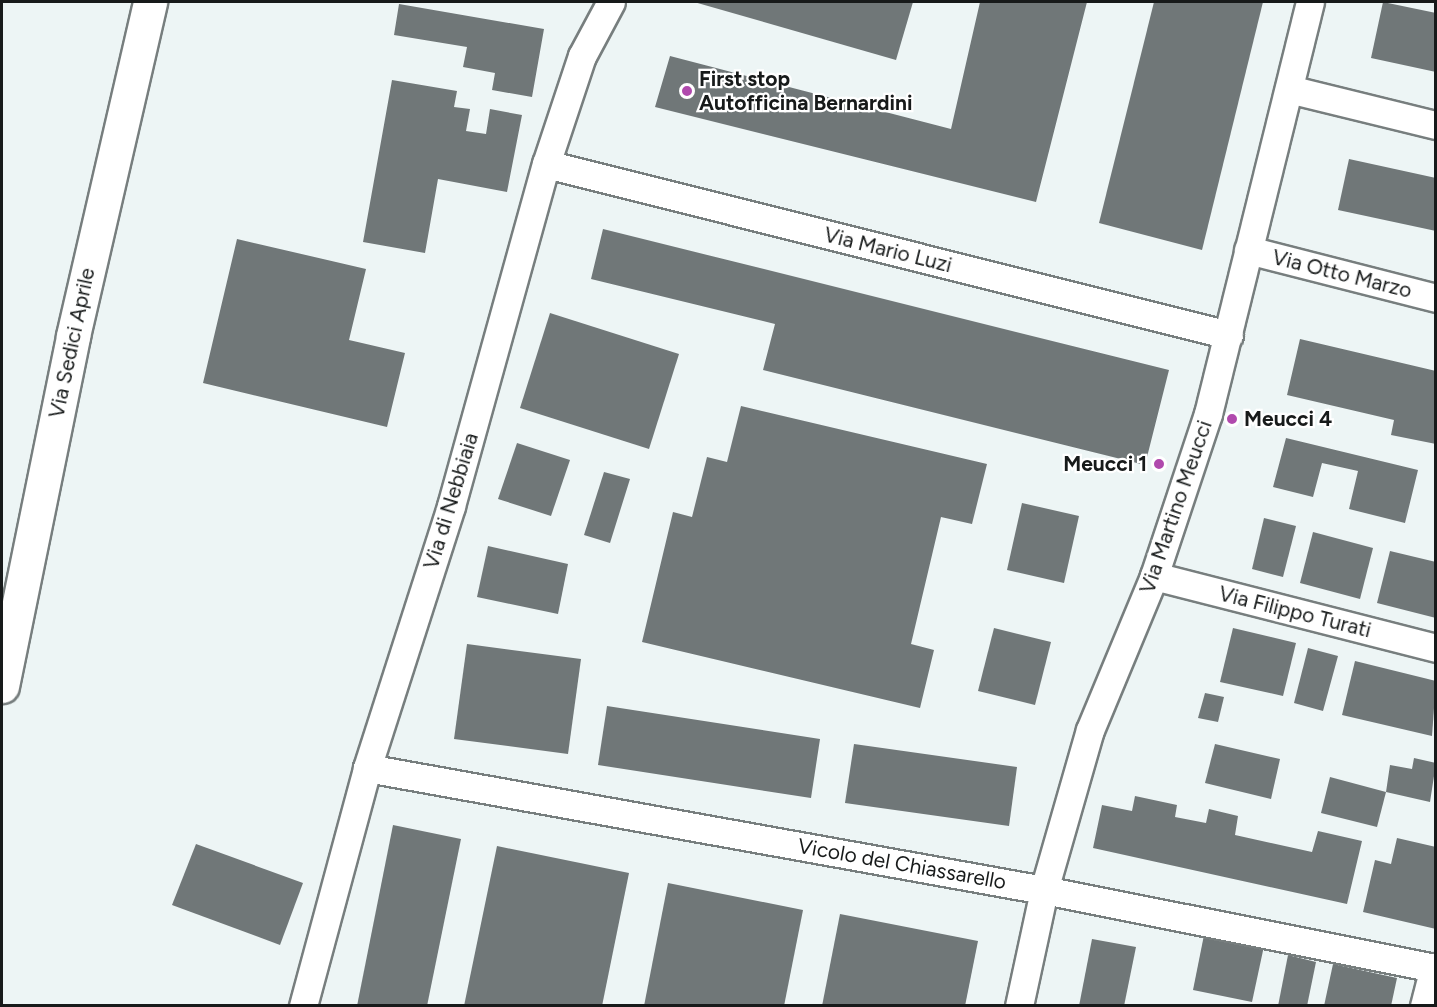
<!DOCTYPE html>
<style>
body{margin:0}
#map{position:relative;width:1437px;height:1007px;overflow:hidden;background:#edf5f5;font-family:Figtree,sans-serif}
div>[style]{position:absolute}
.building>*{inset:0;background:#707778}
.roads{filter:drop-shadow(2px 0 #777e7e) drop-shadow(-2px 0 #777e7e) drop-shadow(0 2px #777e7e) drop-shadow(0 -2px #777e7e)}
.minor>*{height:27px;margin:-13.5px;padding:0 13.5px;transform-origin:13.5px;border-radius:13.5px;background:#fff}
.secondary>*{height:33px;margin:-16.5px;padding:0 16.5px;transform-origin:16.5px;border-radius:16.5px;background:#fff}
.dots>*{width:16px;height:16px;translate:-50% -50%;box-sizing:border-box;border:3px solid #fff;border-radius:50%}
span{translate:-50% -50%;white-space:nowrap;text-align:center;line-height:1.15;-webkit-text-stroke:4.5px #fff;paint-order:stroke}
.poi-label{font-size:21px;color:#171a1a;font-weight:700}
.left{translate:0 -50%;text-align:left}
.right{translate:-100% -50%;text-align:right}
.street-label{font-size:21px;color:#171a1a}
.frame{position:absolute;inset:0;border:3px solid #171a1a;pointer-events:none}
</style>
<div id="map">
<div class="building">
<i style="clip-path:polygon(694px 2px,913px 2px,896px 60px)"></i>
<i style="clip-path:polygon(980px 2px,1087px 2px,1036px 202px,655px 107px,670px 56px,951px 129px)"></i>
<i style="clip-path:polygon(1154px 2px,1263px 2px,1202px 250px,1099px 223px)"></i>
<i style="clip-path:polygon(1383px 2px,1436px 13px,1436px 72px,1371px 58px)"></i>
<i style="clip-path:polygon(399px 4px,544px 29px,532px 97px,492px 90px,495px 73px,463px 67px,467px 47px,394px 35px)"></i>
<i style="clip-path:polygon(392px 80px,457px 91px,454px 107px,470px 109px,466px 131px,486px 134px,490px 109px,522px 115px,507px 192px,438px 179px,425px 253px,363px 242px)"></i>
<i style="clip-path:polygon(1349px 159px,1436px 178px,1436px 231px,1338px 210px)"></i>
<i style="clip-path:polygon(603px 229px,1169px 370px,1145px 465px,763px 370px,775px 324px,591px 279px)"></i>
<i style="clip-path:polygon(237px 239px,366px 269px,349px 340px,405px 353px,387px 427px,203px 383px)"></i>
<i style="clip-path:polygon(550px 313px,679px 354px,649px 449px,520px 408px)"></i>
<i style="clip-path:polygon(1300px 339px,1436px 371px,1436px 444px,1391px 435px,1394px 420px,1287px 395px)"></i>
<i style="clip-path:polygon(741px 406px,987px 464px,972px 524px,941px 517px,911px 644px,934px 650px,920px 708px,642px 642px,673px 512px,692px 517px,707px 457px,727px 462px)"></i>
<i style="clip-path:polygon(1286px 438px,1418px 470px,1405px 523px,1349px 509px,1358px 471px,1322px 463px,1313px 497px,1273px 487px)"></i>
<i style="clip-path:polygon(517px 443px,570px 460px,551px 516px,498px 499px)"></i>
<i style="clip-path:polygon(604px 472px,630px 479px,610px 543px,584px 535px)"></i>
<i style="clip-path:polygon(1022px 503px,1079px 516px,1064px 583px,1007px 570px)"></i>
<i style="clip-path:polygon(1264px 518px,1296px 526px,1283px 577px,1252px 569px)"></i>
<i style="clip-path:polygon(1313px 532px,1373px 548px,1360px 599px,1300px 583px)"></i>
<i style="clip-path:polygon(488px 546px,568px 564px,558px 614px,477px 597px)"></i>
<i style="clip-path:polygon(1390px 551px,1436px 562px,1436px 618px,1377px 603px)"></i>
<i style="clip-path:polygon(994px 628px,1051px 642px,1035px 705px,978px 691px)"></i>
<i style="clip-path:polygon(1233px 628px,1296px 643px,1283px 696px,1220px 682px)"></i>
<i style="clip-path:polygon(467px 644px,581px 659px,568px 754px,454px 739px)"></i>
<i style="clip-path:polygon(1308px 648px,1338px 656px,1323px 711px,1294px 703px)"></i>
<i style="clip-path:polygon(1355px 661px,1436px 681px,1432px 736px,1342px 715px)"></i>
<i style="clip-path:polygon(1205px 693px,1224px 697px,1218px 722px,1198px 718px)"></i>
<i style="clip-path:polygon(607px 706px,820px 739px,811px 798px,598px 765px)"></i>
<i style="clip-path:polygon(854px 744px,1017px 767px,1009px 826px,845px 803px)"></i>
<i style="clip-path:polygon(1215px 744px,1280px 759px,1271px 799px,1205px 783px)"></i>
<i style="clip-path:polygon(1414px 758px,1436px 763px,1430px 802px,1386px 792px,1390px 765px,1412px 769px)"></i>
<i style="clip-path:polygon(1330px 777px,1386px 792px,1377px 827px,1321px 813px)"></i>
<i style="clip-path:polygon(1135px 796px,1177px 805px,1175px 817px,1206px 823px,1209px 809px,1238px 816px,1235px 835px,1312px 852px,1318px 831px,1362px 841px,1347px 904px,1093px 848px,1102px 805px,1132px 811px)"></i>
<i style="clip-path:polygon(393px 825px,461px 839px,427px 1006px,357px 1006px)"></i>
<i style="clip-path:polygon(1397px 838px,1436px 847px,1436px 929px,1363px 912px,1375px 860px,1391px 864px)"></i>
<i style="clip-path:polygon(196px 844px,303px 883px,280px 945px,172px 905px)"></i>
<i style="clip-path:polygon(497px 846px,629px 873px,602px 1006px,464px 1006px)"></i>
<i style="clip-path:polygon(668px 883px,803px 910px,784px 1006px,644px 1006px)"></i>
<i style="clip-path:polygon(840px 914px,978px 941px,965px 1006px,822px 1006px)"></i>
<i style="clip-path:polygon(1204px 935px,1264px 946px,1252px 1002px,1193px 990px)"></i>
<i style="clip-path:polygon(1092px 939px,1136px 947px,1124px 1006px,1079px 1006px)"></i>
<i style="clip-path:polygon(1288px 955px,1316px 962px,1307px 1006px,1278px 1006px)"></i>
<i style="clip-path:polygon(1333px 964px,1397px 978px,1391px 1006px,1324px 1006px)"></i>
</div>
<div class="roads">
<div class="minor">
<i style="left:1289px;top:89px;width:151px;rotate:13.8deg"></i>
<i style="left:546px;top:164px;width:704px;rotate:14.06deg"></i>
<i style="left:1248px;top:250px;width:194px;rotate:14.3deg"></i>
<i style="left:1154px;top:576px;width:291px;rotate:14.3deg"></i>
<i style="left:367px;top:768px;width:688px;rotate:10.22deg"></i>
<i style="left:1044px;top:890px;width:400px;rotate:11.3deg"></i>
<i style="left:303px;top:1006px;width:246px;rotate:-74.9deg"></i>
<i style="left:367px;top:768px;width:275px;rotate:-72.2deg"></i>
<i style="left:451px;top:506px;width:355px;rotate:-74.5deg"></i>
<i style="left:546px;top:164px;width:114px;rotate:-71.6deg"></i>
<i style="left:582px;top:56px;width:61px;rotate:-61.8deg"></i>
<i style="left:1019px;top:1006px;width:119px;rotate:-77.8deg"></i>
<i style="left:1044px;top:890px;width:166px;rotate:-74deg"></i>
<i style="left:1090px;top:730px;width:167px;rotate:-67.4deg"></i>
<i style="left:1154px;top:576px;width:171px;rotate:-71.6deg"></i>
<i style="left:1208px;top:414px;width:424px;rotate:-76.1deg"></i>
<i style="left:1424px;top:1006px;width:40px;rotate:-75.6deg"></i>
</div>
<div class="secondary">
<i style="left:2px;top:686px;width:357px;rotate:-78.5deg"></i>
<i style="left:73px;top:336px;width:343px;rotate:-77deg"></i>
</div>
</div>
<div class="dots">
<i style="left:687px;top:91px;background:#b049ad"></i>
<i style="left:1232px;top:419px;background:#b049ad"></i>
<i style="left:1159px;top:464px;background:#b049ad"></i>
</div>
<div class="poi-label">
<span class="left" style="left:699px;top:91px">First stop<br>Autofficina Bernardini</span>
<span class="left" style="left:1244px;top:419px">Meucci 4</span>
<span class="right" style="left:1147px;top:464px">Meucci 1</span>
</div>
<div class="street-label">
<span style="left:888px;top:250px;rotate:14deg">Via Mario Luzi</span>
<span style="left:1342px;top:274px;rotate:14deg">Via Otto Marzo</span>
<span style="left:72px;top:343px;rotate:-78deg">Via Sedici Aprile</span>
<span style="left:451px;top:501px;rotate:-73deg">Via di Nebbiaia</span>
<span style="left:1176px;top:507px;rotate:-71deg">Via Martino Meucci</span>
<span style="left:1295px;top:612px;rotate:14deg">Via Filippo Turati</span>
<span style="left:902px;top:864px;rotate:10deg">Vicolo del Chiassarello</span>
</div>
<div class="frame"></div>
</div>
